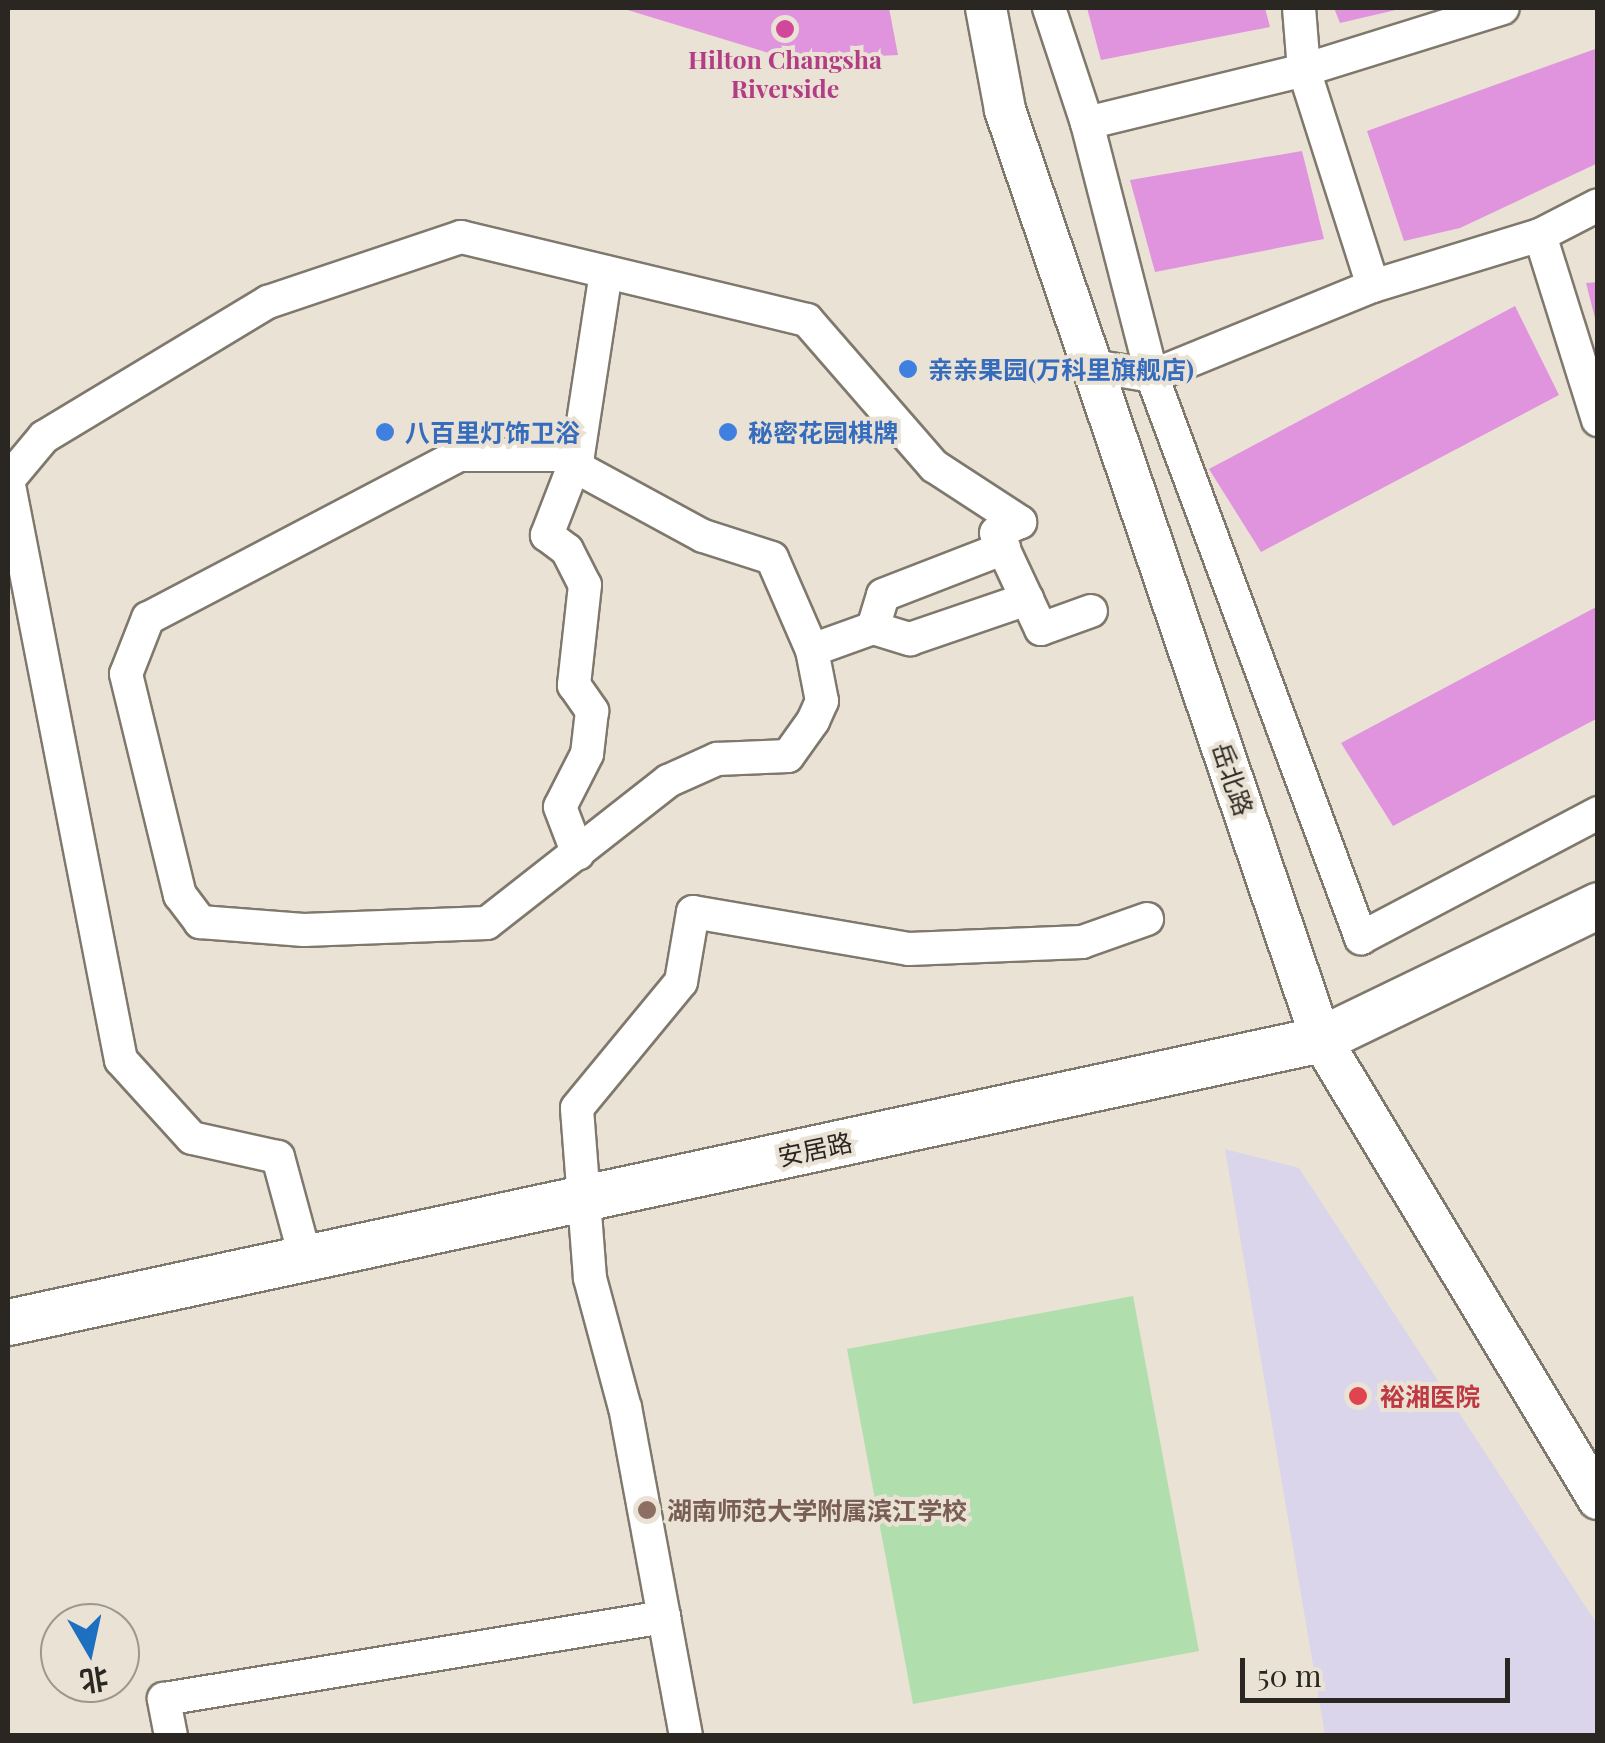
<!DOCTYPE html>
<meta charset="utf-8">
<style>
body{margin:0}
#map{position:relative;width:1605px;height:1743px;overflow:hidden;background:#eae2d4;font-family:"Playfair Display","Noto Sans SC",serif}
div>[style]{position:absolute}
.medical>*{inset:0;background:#dbd5eb}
.green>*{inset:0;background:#b0deac}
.building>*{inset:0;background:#e094dd}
.roads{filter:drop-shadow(2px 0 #7f786c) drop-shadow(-2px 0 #7f786c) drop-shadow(0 2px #7f786c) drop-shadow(0 -2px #7f786c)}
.minor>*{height:32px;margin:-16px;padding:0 16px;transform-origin:16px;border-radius:16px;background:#fff}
.tertiary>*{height:40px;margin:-20px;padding:0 20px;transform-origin:20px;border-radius:20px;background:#fff}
.secondary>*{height:45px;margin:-22.5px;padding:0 22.5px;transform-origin:22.5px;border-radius:22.5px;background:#fff}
.dots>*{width:28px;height:28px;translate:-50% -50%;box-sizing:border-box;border:5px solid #eae2d4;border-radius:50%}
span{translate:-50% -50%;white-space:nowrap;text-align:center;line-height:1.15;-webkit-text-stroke:8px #eae2d4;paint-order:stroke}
.hotel-label{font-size:25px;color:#b23c85;font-weight:700}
.shop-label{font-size:25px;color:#366cbe;font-weight:700}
.left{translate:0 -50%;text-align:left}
.street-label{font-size:25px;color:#2a2722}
.health-label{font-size:25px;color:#be3a42;font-weight:700}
.education-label{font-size:25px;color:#785e54;font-weight:700}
.frame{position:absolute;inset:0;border:10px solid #2a2722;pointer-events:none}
.north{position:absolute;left:40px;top:1603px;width:100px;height:100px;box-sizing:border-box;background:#eae2d4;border:2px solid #9d978d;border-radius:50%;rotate:171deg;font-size:28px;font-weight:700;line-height:40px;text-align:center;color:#2a2722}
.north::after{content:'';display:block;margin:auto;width:35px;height:45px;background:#1d70bf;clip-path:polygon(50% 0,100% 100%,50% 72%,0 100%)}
.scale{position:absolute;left:1240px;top:1658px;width:270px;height:45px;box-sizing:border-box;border:5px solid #2a2722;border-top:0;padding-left:12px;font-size:30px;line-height:35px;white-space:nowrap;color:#2a2722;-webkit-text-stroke:8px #eae2d4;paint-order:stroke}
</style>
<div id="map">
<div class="medical">
<i style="clip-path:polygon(1225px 1149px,1299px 1168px,1597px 1624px,1597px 1735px,1325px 1735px)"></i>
</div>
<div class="green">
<i style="clip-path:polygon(1133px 1296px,1199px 1651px,913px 1704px,847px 1349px)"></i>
</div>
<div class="building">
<i style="clip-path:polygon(621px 8px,889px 8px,898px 55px,792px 60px)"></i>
<i style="clip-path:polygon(1087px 8px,1265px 8px,1270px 27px,1101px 60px)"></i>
<i style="clip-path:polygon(1334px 8px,1400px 8px,1400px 9px,1340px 23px)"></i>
<i style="clip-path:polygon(1598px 48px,1598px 163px,1460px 228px,1404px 241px,1367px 131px)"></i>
<i style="clip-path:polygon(1302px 151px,1324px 239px,1155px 272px,1130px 180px)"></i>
<i style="clip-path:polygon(1598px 282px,1598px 322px,1596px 322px,1586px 283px)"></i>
<i style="clip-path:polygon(1515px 306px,1559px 395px,1261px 552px,1209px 469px)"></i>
<i style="clip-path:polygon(1598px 606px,1598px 718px,1393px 826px,1341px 743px)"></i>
</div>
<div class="roads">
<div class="minor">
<i style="left:1049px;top:8px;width:121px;rotate:71.7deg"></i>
<i style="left:1087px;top:123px;width:261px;rotate:75.6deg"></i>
<i style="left:1152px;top:376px;width:600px;rotate:69.6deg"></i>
<i style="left:1361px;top:938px;width:268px;rotate:-27.8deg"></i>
<i style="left:1087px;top:123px;width:223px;rotate:-13.7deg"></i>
<i style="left:1304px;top:70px;width:62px;rotate:-94.6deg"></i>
<i style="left:1540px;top:235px;width:194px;rotate:72.6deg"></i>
<i style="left:1373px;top:286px;width:227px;rotate:-107.7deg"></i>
<i style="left:1304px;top:70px;width:208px;rotate:-17.3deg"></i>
<i style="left:1093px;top:366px;width:60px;rotate:9.6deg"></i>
<i style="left:1152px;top:376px;width:239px;rotate:-22.2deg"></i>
<i style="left:1373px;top:286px;width:175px;rotate:-17deg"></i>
<i style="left:1540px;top:235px;width:65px;rotate:-27.3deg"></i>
<i style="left:578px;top:455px;width:119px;rotate:180deg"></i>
<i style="left:459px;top:455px;width:351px;rotate:152.3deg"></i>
<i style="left:148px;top:618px;width:60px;rotate:111.4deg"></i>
<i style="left:126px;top:674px;width:228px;rotate:76.3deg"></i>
<i style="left:180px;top:895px;width:34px;rotate:53deg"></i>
<i style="left:200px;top:922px;width:104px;rotate:4.4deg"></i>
<i style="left:304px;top:930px;width:183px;rotate:-2.2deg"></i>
<i style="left:487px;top:923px;width:230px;rotate:-38.1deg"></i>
<i style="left:668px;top:781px;width:54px;rotate:-24.2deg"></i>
<i style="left:717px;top:759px;width:71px;rotate:-2.4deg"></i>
<i style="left:788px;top:756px;width:43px;rotate:-54.5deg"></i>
<i style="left:813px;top:721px;width:22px;rotate:-66deg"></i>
<i style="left:822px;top:701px;width:52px;rotate:-101.1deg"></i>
<i style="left:812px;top:650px;width:100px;rotate:-113.5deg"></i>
<i style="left:772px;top:558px;width:72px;rotate:-162.3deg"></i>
<i style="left:703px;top:536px;width:145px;rotate:-151.5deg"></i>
<i style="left:576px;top:467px;width:12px;rotate:-81deg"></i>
<i style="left:578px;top:455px;width:185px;rotate:-81.3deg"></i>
<i style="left:578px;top:455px;width:86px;rotate:111.2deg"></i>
<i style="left:547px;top:535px;width:25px;rotate:37deg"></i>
<i style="left:567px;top:550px;width:39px;rotate:63deg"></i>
<i style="left:585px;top:585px;width:101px;rotate:96.3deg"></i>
<i style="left:574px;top:685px;width:32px;rotate:55deg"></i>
<i style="left:592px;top:711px;width:43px;rotate:96.6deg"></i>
<i style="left:587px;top:754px;width:59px;rotate:117deg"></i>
<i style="left:560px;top:807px;width:50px;rotate:69deg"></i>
<i style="left:8px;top:480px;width:56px;rotate:-50.1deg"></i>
<i style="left:44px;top:437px;width:262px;rotate:-31.1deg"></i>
<i style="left:268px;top:302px;width:204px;rotate:-18.6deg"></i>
<i style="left:461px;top:237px;width:356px;rotate:13.5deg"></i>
<i style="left:807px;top:320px;width:194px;rotate:49deg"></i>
<i style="left:934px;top:466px;width:103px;rotate:33.1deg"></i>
<i style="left:8px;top:480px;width:591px;rotate:78.98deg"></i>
<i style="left:121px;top:1060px;width:105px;rotate:47.7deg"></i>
<i style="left:192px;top:1138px;width:88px;rotate:12.5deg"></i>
<i style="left:278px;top:1157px;width:107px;rotate:74.8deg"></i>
<i style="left:1020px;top:522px;width:26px;rotate:155deg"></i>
<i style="left:996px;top:533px;width:106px;rotate:64.9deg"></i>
<i style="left:1041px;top:629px;width:53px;rotate:-19.8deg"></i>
<i style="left:873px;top:628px;width:34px;rotate:-73deg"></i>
<i style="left:883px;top:595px;width:130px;rotate:-21.2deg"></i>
<i style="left:812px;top:650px;width:65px;rotate:-19.8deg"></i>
<i style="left:873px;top:628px;width:39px;rotate:17deg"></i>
<i style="left:910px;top:639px;width:124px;rotate:-18.9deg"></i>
<i style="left:171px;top:1736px;width:38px;rotate:-101deg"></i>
<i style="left:164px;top:1699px;width:507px;rotate:-9.31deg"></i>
<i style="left:686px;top:1736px;width:334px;rotate:-100.5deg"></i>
<i style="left:625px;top:1408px;width:135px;rotate:-105.1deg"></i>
<i style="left:590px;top:1278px;width:170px;rotate:-94.4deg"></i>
<i style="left:577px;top:1108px;width:163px;rotate:-50.5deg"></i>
<i style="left:681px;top:982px;width:71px;rotate:-80.3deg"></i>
<i style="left:693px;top:912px;width:219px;rotate:9.7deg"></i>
<i style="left:909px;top:949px;width:173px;rotate:-2.3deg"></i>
<i style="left:1082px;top:942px;width:69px;rotate:-19.5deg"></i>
</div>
<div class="tertiary">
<i style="left:986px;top:8px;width:104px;rotate:79.4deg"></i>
<i style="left:1005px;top:110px;width:981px;rotate:71.21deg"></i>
<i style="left:1321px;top:1039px;width:537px;rotate:58.94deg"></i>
</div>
<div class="secondary">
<i style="left:8px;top:1322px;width:1343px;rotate:-12.16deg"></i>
<i style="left:1321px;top:1039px;width:308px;rotate:-25.8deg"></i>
</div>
</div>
<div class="dots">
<i style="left:785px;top:29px;background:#d1479c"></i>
<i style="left:908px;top:369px;background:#3f7fe0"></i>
<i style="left:385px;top:432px;background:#3f7fe0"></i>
<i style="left:728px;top:432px;background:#3f7fe0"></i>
<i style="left:1358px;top:1396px;background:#e0444e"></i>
<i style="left:647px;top:1510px;background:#8d6e63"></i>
</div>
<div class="hotel-label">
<span style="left:785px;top:74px">Hilton Changsha<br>Riverside</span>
</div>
<div class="shop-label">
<span class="left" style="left:928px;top:369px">亲亲果园(万科里旗舰店)</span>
<span class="left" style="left:405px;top:432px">八百里灯饰卫浴</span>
<span class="left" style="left:748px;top:432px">秘密花园棋牌</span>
</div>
<div class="street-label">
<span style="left:1233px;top:779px;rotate:71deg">岳北路</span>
<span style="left:815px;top:1149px;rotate:-12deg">安居路</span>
</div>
<div class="health-label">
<span class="left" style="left:1380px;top:1396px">裕湘医院</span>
</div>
<div class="education-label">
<span class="left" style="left:667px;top:1510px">湖南师范大学附属滨江学校</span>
</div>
<div class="frame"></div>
<div class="north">北</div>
<div class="scale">50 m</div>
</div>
